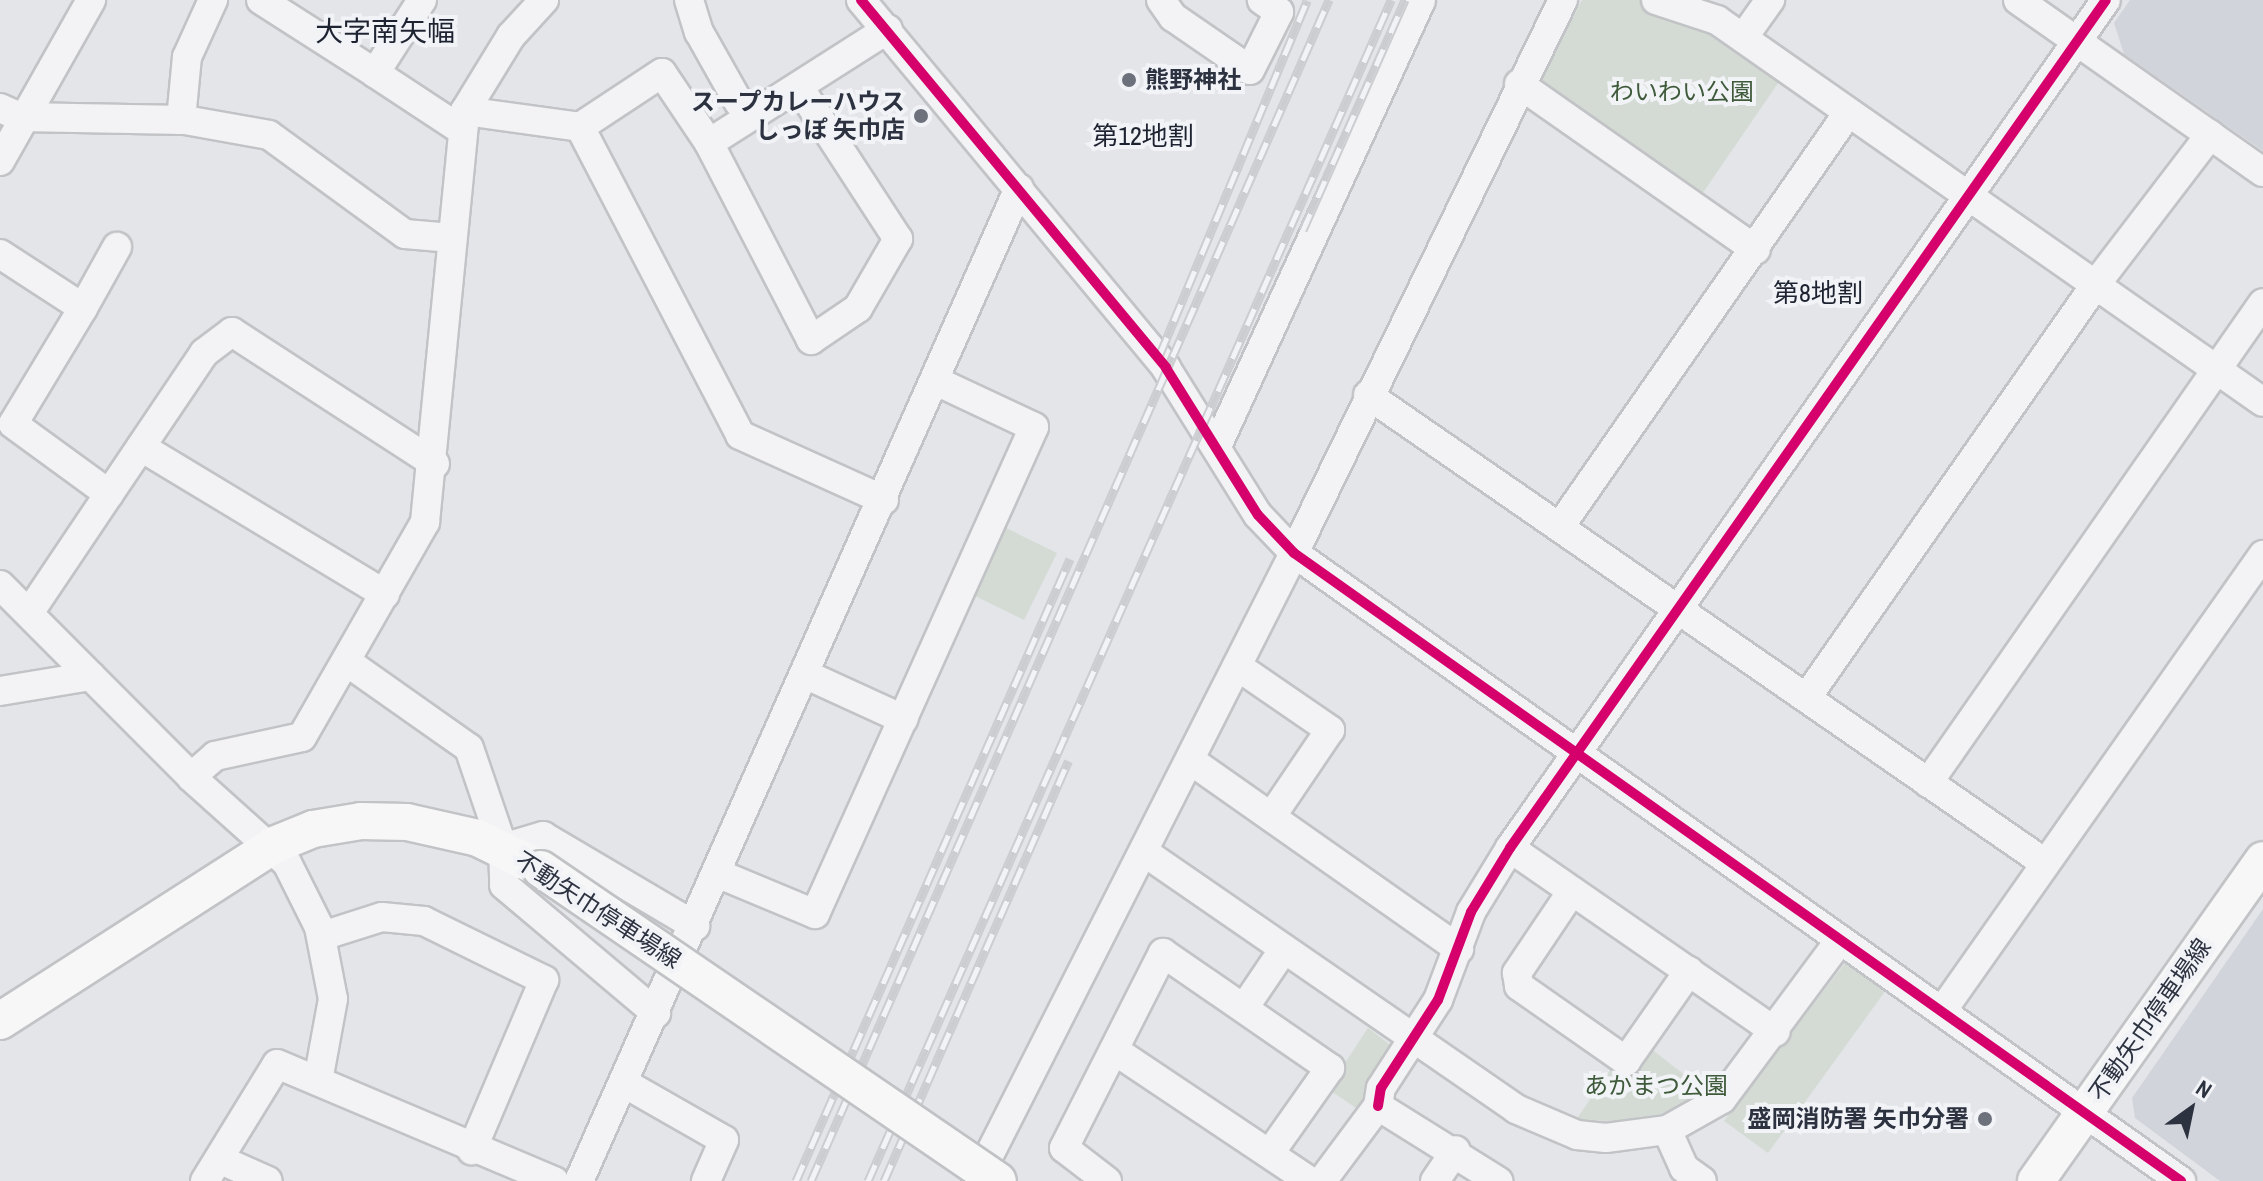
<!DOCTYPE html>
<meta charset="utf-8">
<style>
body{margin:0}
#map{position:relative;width:2263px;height:1181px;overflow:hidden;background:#e3e5e8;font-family:"Archivo Narrow","Noto Sans JP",sans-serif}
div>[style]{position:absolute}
.built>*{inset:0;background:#d2d4db}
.green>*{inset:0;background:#d4dbd4}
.roads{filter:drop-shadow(2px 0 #c2c3c6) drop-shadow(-2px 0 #c2c3c6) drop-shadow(0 2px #c2c3c6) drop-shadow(0 -2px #c2c3c6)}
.minor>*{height:28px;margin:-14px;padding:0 14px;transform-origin:14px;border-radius:14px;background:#f3f3f5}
.major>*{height:36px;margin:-18px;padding:0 18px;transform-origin:18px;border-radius:18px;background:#f7f7f7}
.rail>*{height:9px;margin-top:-4.5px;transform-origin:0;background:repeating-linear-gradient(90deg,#f2f3f7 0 18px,#cccdd0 0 36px);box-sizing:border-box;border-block:2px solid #cccdd0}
.bridges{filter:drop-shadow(2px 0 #c0c2c5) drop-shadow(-2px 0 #c0c2c5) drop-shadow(0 2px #c0c2c5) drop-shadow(0 -2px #c0c2c5)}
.major-bridge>*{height:36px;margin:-18px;padding:0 18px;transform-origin:18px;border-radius:18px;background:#f7f7f7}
.cycleway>*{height:10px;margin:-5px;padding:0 5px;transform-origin:5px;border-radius:5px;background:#d6006c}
.dots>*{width:22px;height:22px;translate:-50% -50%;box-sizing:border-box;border:4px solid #f2f3f7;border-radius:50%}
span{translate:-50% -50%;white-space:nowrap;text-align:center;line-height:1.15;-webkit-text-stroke:8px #f2f3f7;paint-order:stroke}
.poi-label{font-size:24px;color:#2c3240;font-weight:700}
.left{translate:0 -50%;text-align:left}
.right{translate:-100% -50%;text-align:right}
.park-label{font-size:24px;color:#3e5a3a}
.street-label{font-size:24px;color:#2c3240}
.neighbourhood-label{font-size:26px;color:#1e2331}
.quarter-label{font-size:28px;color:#1e2331}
.north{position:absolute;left:2151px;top:1069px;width:80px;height:80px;-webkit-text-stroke:6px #f2f3f7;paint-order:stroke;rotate:33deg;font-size:22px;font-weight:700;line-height:32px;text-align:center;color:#2c3240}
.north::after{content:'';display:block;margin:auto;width:28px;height:36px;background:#2c3240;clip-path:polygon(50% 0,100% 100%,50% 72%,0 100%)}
</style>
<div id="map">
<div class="built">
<i style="clip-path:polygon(2130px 0,2263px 0,2263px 151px,2124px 54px,2114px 23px)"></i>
<i style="clip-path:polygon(2263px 909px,2263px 1181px,2220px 1181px,2135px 1118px,2132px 1098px)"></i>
</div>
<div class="green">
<i style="clip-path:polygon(1582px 0,1648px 0,1787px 70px,1702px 194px,1539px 82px)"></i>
<i style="clip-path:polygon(1004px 527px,1057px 553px,1024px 620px,971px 594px)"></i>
<i style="clip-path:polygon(1845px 963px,1886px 990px,1768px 1153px,1724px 1121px)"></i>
<i style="clip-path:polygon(1368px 1028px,1393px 1047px,1359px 1110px,1328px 1089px)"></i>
<i style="clip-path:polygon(1650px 1048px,1709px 1094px,1640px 1122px,1576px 1120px,1615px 1063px)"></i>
</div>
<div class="roads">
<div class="minor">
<i style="left:261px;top:0;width:135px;rotate:32.6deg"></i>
<i style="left:422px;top:0;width:87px;rotate:122.8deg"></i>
<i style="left:375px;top:73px;width:105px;rotate:33.4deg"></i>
<i style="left:689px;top:0;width:34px;rotate:73deg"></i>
<i style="left:699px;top:32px;width:81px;rotate:60.6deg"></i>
<i style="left:861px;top:0;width:478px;rotate:50.3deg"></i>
<i style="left:1166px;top:368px;width:173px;rotate:58deg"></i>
<i style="left:1258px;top:515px;width:52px;rotate:46.5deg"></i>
<i style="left:1294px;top:553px;width:1087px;rotate:35.3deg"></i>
<i style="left:1161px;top:0;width:21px;rotate:55deg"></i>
<i style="left:1173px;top:17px;width:93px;rotate:34.5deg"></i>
<i style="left:1250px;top:70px;width:65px;rotate:-63.4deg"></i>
<i style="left:1279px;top:12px;width:21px;rotate:-145deg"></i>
<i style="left:1656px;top:0;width:64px;rotate:18.2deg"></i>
<i style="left:1717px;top:20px;width:666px;rotate:34.98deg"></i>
<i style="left:2018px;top:0;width:299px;rotate:35.1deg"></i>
<i style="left:1743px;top:38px;width:47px;rotate:-54.6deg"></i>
<i style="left:1519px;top:84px;width:289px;rotate:35deg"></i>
<i style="left:0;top:108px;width:22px;rotate:24deg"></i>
<i style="left:20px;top:117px;width:165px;rotate:1deg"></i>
<i style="left:185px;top:120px;width:85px;rotate:10.1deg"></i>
<i style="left:269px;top:135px;width:168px;rotate:36.1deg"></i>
<i style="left:405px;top:234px;width:47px;rotate:4.9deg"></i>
<i style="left:465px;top:111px;width:116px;rotate:7.9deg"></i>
<i style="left:580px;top:127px;width:98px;rotate:-33.4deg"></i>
<i style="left:662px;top:73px;width:84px;rotate:56.1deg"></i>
<i style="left:709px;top:143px;width:222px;rotate:62.6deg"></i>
<i style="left:811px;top:340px;width:57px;rotate:-34.2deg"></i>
<i style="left:858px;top:308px;width:80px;rotate:-59.9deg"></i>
<i style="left:898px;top:239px;width:178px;rotate:-123.1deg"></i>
<i style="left:181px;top:120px;width:63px;rotate:-84.6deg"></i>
<i style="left:187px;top:57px;width:63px;rotate:-65.5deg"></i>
<i style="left:580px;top:127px;width:347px;rotate:62.5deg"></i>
<i style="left:740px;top:435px;width:158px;rotate:24.3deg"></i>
<i style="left:709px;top:143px;width:212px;rotate:-32.5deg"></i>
<i style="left:0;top:161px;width:185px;rotate:-60.5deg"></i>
<i style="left:0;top:254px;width:99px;rotate:33deg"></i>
<i style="left:83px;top:308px;width:135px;rotate:121.1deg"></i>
<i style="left:13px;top:424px;width:119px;rotate:36.1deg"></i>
<i style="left:109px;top:494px;width:170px;rotate:-56deg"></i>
<i style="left:204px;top:353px;width:35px;rotate:-37deg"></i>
<i style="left:232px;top:332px;width:242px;rotate:33deg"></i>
<i style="left:83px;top:308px;width:70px;rotate:-60.9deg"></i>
<i style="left:1368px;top:395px;width:823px;rotate:34.66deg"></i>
<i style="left:1217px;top:446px;width:490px;rotate:-65.4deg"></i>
<i style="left:141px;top:447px;width:285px;rotate:31.1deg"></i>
<i style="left:1561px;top:525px;width:502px;rotate:-55.14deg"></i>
<i style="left:0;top:585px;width:271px;rotate:45.1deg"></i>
<i style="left:191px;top:777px;width:129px;rotate:41.9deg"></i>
<i style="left:287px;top:863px;width:72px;rotate:63.4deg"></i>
<i style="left:319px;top:927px;width:73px;rotate:79deg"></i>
<i style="left:333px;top:999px;width:83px;rotate:100.4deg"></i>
<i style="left:29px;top:613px;width:143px;rotate:-56.1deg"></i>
<i style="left:347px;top:662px;width:149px;rotate:35.2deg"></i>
<i style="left:469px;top:748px;width:106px;rotate:71.2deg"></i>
<i style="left:503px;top:848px;width:37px;rotate:88deg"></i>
<i style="left:504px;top:885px;width:199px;rotate:40.1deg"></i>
<i style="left:1237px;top:666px;width:113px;rotate:34.5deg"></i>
<i style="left:1330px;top:730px;width:105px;rotate:124.1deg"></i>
<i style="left:807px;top:675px;width:106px;rotate:24.6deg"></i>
<i style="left:0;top:691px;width:92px;rotate:-9.4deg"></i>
<i style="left:1807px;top:697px;width:504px;rotate:-55.02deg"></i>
<i style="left:2096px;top:284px;width:188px;rotate:-52.6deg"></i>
<i style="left:1190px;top:760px;width:329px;rotate:35.1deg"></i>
<i style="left:191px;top:777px;width:32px;rotate:-41deg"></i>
<i style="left:215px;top:756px;width:89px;rotate:-12.3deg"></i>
<i style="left:302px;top:737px;width:248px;rotate:-60.2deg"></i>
<i style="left:425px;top:522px;width:413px;rotate:-84.4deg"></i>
<i style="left:465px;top:111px;width:88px;rotate:-58.5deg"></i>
<i style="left:511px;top:36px;width:49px;rotate:-47.5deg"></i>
<i style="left:1928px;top:783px;width:585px;rotate:-55.09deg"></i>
<i style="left:503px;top:848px;width:42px;rotate:-16.7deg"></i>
<i style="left:543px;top:836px;width:177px;rotate:30.6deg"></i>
<i style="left:1510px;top:848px;width:323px;rotate:34.7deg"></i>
<i style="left:1144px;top:852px;width:452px;rotate:34.6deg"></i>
<i style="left:1516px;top:1109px;width:66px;rotate:23.1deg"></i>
<i style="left:1577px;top:1135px;width:29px;rotate:6deg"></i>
<i style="left:1606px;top:1138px;width:62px;rotate:-7.5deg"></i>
<i style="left:1667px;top:1130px;width:63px;rotate:-29.4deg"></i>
<i style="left:1722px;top:1099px;width:198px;rotate:-53.4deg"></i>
<i style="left:719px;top:874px;width:104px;rotate:22.6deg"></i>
<i style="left:815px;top:914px;width:534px;rotate:-65.79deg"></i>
<i style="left:1034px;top:427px;width:108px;rotate:-154.9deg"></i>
<i style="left:1572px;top:891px;width:99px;rotate:123.9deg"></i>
<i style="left:1517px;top:973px;width:13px;rotate:81deg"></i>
<i style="left:1519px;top:986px;width:131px;rotate:35deg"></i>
<i style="left:1626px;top:1061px;width:110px;rotate:-55deg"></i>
<i style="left:322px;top:936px;width:63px;rotate:-17.6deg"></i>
<i style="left:382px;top:917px;width:42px;rotate:5.4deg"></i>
<i style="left:424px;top:921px;width:134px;rotate:26.2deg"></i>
<i style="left:544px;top:980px;width:185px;rotate:113deg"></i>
<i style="left:1244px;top:1008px;width:71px;rotate:-55.9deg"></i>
<i style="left:1942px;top:1011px;width:558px;rotate:-54.86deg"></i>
<i style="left:1114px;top:1050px;width:236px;rotate:33.8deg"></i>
<i style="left:624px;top:1083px;width:115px;rotate:29.7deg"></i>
<i style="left:724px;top:1140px;width:45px;rotate:113.7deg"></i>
<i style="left:1378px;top:1106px;width:18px;rotate:-81deg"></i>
<i style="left:1381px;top:1088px;width:105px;rotate:-57.1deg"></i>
<i style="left:1438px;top:1000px;width:94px;rotate:-69.4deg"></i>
<i style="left:1471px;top:912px;width:75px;rotate:-58.6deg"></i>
<i style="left:1510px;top:848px;width:1036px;rotate:-54.9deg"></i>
<i style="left:1667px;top:1130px;width:42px;rotate:65.9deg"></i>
<i style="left:1684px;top:1168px;width:22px;rotate:36deg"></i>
<i style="left:221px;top:1160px;width:51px;rotate:24.1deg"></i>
<i style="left:205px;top:1181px;width:137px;rotate:-58.4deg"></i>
<i style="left:277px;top:1064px;width:301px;rotate:22.9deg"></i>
<i style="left:579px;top:1181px;width:1086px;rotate:-66.1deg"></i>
<i style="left:976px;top:1181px;width:704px;rotate:-63.14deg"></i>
<i style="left:1294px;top:553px;width:615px;rotate:-64.06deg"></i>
<i style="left:1107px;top:1181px;width:54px;rotate:-142.5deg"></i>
<i style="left:1064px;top:1148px;width:219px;rotate:-63.1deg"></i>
<i style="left:1163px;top:953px;width:203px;rotate:34.6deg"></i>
<i style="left:1330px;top:1068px;width:104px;rotate:125.2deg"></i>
<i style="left:1322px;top:1181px;width:94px;rotate:-53.3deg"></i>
<i style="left:1378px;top:1106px;width:142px;rotate:32deg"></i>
<i style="left:1435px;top:1181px;width:37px;rotate:-56deg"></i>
</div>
<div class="major">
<i style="left:0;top:1021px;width:326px;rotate:-32.7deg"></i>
<i style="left:274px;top:845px;width:42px;rotate:-22.3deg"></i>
<i style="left:313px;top:829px;width:49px;rotate:-9.5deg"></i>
<i style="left:361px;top:821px;width:46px;rotate:1.2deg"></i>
<i style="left:407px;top:822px;width:73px;rotate:12.7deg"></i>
<i style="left:478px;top:838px;width:70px;rotate:26.2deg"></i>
<i style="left:2036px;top:1181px;width:393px;rotate:-54.7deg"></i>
</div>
</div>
<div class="rail">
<i style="left:1303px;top:230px;width:252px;rotate:-66.1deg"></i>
<i style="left:1160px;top:354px;width:383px;rotate:-67.4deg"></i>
<i style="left:796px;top:1181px;width:680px;rotate:-66.23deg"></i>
<i style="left:811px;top:1181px;width:1290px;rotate:-66.32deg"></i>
<i style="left:868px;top:1181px;width:1292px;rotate:-66.11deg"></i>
<i style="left:884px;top:1181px;width:459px;rotate:-66.3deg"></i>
</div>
<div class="bridges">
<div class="major-bridge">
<i style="left:541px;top:869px;width:553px;rotate:34.32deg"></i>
</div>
</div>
<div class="cycleway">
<i style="left:861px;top:0;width:478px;rotate:50.3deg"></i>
<i style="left:1166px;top:368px;width:173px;rotate:58deg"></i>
<i style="left:1258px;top:515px;width:52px;rotate:46.5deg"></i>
<i style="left:1294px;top:553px;width:1087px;rotate:35.3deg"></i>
<i style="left:1378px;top:1106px;width:18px;rotate:-81deg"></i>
<i style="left:1381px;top:1088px;width:105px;rotate:-57.1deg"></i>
<i style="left:1438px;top:1000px;width:94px;rotate:-69.4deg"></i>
<i style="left:1471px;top:912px;width:75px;rotate:-58.6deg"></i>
<i style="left:1510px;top:848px;width:1036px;rotate:-54.9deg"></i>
</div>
<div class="dots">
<i style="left:1129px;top:80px;background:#6c717b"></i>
<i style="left:921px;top:116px;background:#6c717b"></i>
<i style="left:1985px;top:1119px;background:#6c717b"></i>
</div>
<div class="poi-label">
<span class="left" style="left:1145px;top:80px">熊野神社</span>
<span class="right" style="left:905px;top:116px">スープカレーハウス<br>しっぽ 矢巾店</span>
<span class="right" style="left:1969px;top:1119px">盛岡消防署 矢巾分署</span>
</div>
<div class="park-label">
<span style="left:1682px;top:92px">わいわい公園</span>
<span style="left:1656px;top:1086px">あかまつ公園</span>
</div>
<div class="street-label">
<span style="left:598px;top:910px;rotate:33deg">不動矢巾停車場線</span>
<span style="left:2150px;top:1020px;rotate:-55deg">不動矢巾停車場線</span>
</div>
<div class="neighbourhood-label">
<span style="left:1143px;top:136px">第12地割</span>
<span style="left:1818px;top:293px">第8地割</span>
</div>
<div class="quarter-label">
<span style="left:385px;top:31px">大字南矢幅</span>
</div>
<div class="north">N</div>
</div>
